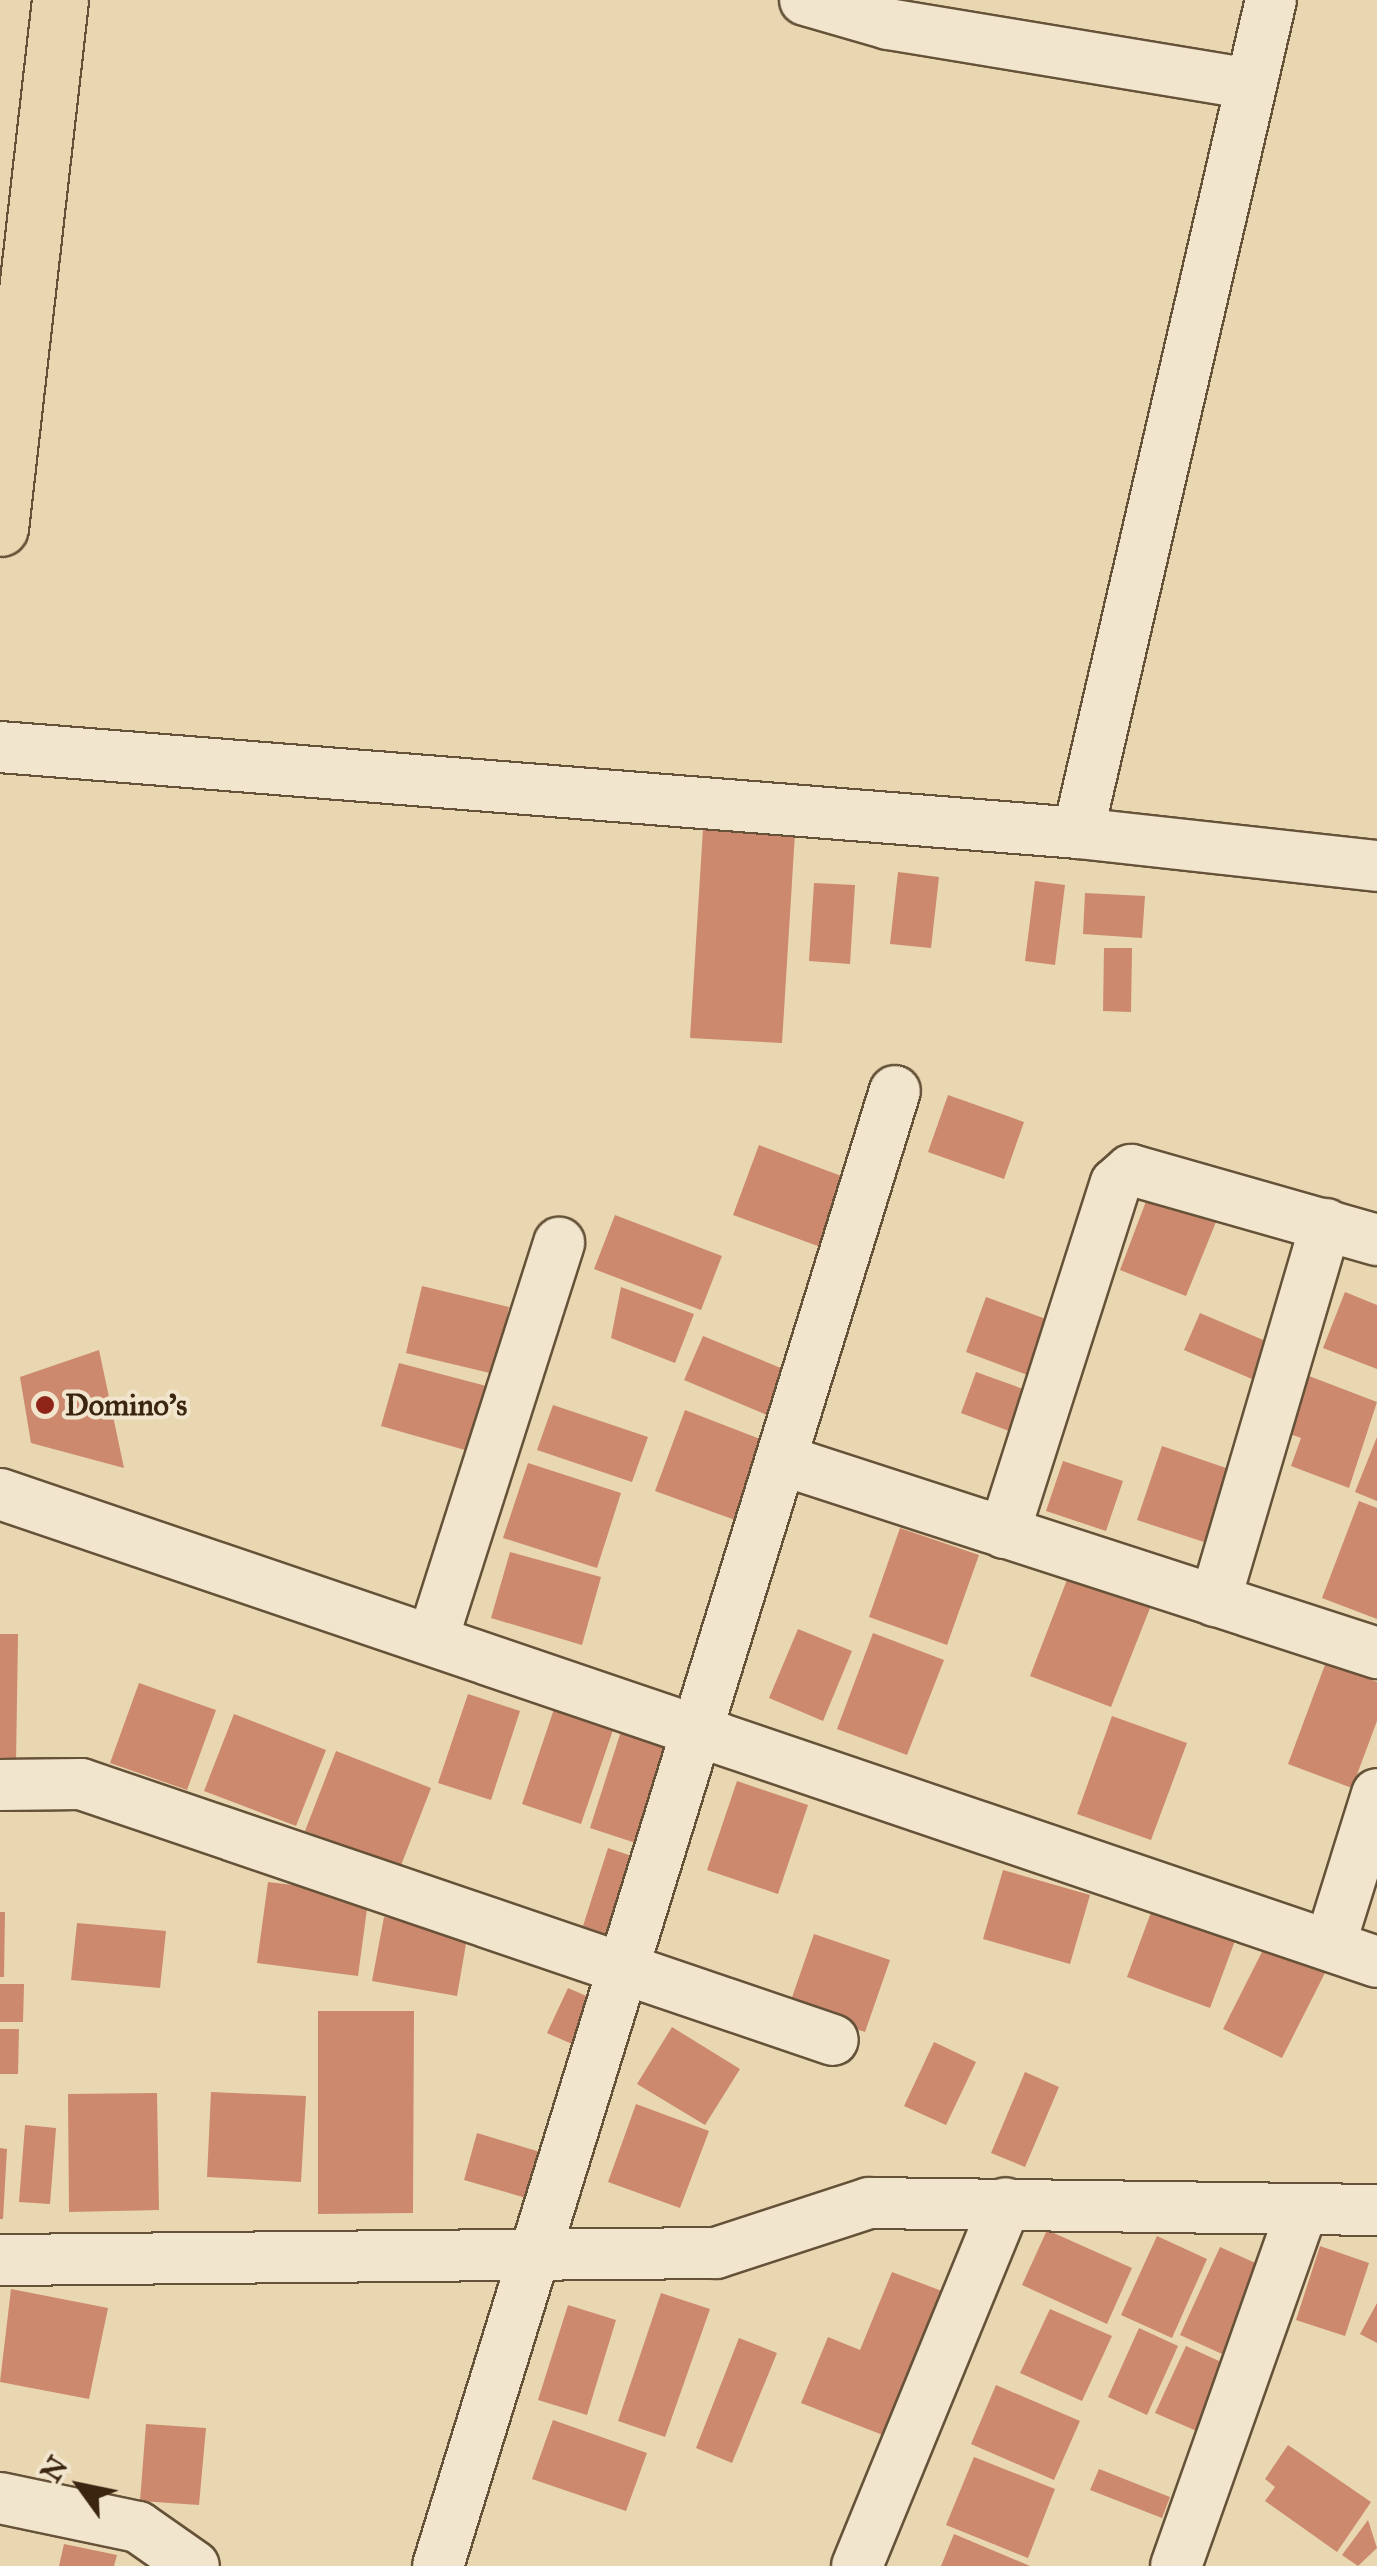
<!DOCTYPE html>
<style>
body{margin:0}
#map{position:relative;width:1377px;height:2566px;overflow:hidden;background:#e9d7b2;font-family:"IM FELL Great Primer",serif}
div>[style]{position:absolute}
.building>*{inset:0;background:#cc896d}
.roads{filter:drop-shadow(2px 0 #665238) drop-shadow(-2px 0 #665238) drop-shadow(0 2px #665238) drop-shadow(0 -2px #665238)}
.minor>*{height:50px;margin:-25px;padding:0 25px;transform-origin:25px;border-radius:25px;background:#f1e5cd}
.primary>*{height:55px;margin:-27.5px;padding:0 27.5px;transform-origin:27.5px;border-radius:27.5px;background:#e9d7b2}
.dots>*{width:28px;height:28px;translate:-50% -50%;box-sizing:border-box;border:5px solid #f1e5cd;border-radius:50%}
span{translate:-50% -50%;white-space:nowrap;text-align:center;line-height:1.15;-webkit-text-stroke:8px #f1e5cd;paint-order:stroke}
.poi-label{font-size:30px;color:#3b2510;font-weight:700}
.left{translate:0 -50%;text-align:left}
.north{position:absolute;left:30px;top:2436px;width:100px;height:100px;-webkit-text-stroke:8px #f1e5cd;paint-order:stroke;rotate:303deg;font-size:28px;font-weight:700;line-height:40px;text-align:center;color:#3b2510}
.north::after{content:'';display:block;margin:auto;width:35px;height:45px;background:#3b2510;clip-path:polygon(50% 0,100% 100%,50% 72%,0 100%)}
</style>
<div id="map">
<div class="building">
<i style="clip-path:polygon(703px 829px,795px 833px,782px 1043px,690px 1038px)"></i>
<i style="clip-path:polygon(898px 872px,939px 877px,931px 948px,890px 944px)"></i>
<i style="clip-path:polygon(1035px 881px,1065px 885px,1055px 965px,1025px 961px)"></i>
<i style="clip-path:polygon(814px 883px,855px 885px,850px 964px,809px 961px)"></i>
<i style="clip-path:polygon(1085px 893px,1145px 896px,1142px 938px,1083px 934px)"></i>
<i style="clip-path:polygon(1104px 948px,1132px 948px,1131px 1012px,1103px 1011px)"></i>
<i style="clip-path:polygon(948px 1095px,1024px 1122px,1004px 1179px,928px 1152px)"></i>
<i style="clip-path:polygon(759px 1145px,860px 1183px,834px 1252px,733px 1215px)"></i>
<i style="clip-path:polygon(1148px 1196px,1216px 1222px,1186px 1296px,1120px 1270px)"></i>
<i style="clip-path:polygon(615px 1215px,722px 1256px,701px 1310px,594px 1269px)"></i>
<i style="clip-path:polygon(422px 1286px,509px 1307px,494px 1374px,406px 1353px)"></i>
<i style="clip-path:polygon(621px 1287px,694px 1314px,675px 1363px,611px 1338px)"></i>
<i style="clip-path:polygon(1345px 1292px,1377px 1305px,1377px 1369px,1323px 1348px)"></i>
<i style="clip-path:polygon(986px 1297px,1054px 1322px,1033px 1377px,966px 1352px)"></i>
<i style="clip-path:polygon(1200px 1313px,1275px 1345px,1259px 1382px,1184px 1350px)"></i>
<i style="clip-path:polygon(703px 1336px,793px 1373px,774px 1418px,684px 1380px)"></i>
<i style="clip-path:polygon(99px 1350px,124px 1468px,31px 1443px,20px 1377px)"></i>
<i style="clip-path:polygon(399px 1363px,490px 1387px,472px 1452px,381px 1426px)"></i>
<i style="clip-path:polygon(976px 1372px,1026px 1390px,1009px 1431px,961px 1413px)"></i>
<i style="clip-path:polygon(1309px 1376px,1377px 1402px,1349px 1488px,1291px 1466px,1301px 1438px,1287px 1433px)"></i>
<i style="clip-path:polygon(553px 1405px,648px 1437px,632px 1482px,537px 1450px)"></i>
<i style="clip-path:polygon(685px 1410px,765px 1441px,735px 1520px,655px 1491px)"></i>
<i style="clip-path:polygon(1377px 1437px,1377px 1501px,1355px 1492px)"></i>
<i style="clip-path:polygon(1162px 1446px,1229px 1469px,1204px 1542px,1137px 1520px)"></i>
<i style="clip-path:polygon(1063px 1461px,1123px 1481px,1106px 1531px,1046px 1511px)"></i>
<i style="clip-path:polygon(528px 1463px,621px 1493px,597px 1568px,503px 1538px)"></i>
<i style="clip-path:polygon(1359px 1501px,1377px 1508px,1377px 1619px,1322px 1598px)"></i>
<i style="clip-path:polygon(900px 1528px,979px 1555px,947px 1645px,869px 1617px)"></i>
<i style="clip-path:polygon(510px 1552px,601px 1577px,582px 1645px,491px 1618px)"></i>
<i style="clip-path:polygon(1070px 1572px,1152px 1603px,1111px 1707px,1030px 1676px)"></i>
<i style="clip-path:polygon(798px 1629px,852px 1651px,823px 1721px,769px 1698px)"></i>
<i style="clip-path:polygon(873px 1633px,944px 1660px,907px 1755px,837px 1729px)"></i>
<i style="clip-path:polygon(0 1634px,18px 1634px,16px 1763px,0 1763px)"></i>
<i style="clip-path:polygon(1326px 1662px,1377px 1682px,1377px 1721px,1352px 1788px,1288px 1764px)"></i>
<i style="clip-path:polygon(139px 1683px,216px 1710px,187px 1790px,110px 1763px)"></i>
<i style="clip-path:polygon(468px 1694px,520px 1711px,491px 1800px,438px 1783px)"></i>
<i style="clip-path:polygon(555px 1706px,614px 1727px,581px 1824px,522px 1804px)"></i>
<i style="clip-path:polygon(234px 1714px,326px 1750px,296px 1826px,204px 1791px)"></i>
<i style="clip-path:polygon(1112px 1716px,1187px 1743px,1151px 1840px,1077px 1814px)"></i>
<i style="clip-path:polygon(624px 1722px,685px 1742px,651px 1848px,590px 1828px)"></i>
<i style="clip-path:polygon(336px 1751px,431px 1788px,400px 1868px,305px 1831px)"></i>
<i style="clip-path:polygon(737px 1781px,808px 1805px,778px 1894px,707px 1870px)"></i>
<i style="clip-path:polygon(608px 1848px,650px 1862px,624px 1940px,583px 1926px)"></i>
<i style="clip-path:polygon(1003px 1870px,1090px 1895px,1070px 1964px,983px 1939px)"></i>
<i style="clip-path:polygon(268px 1882px,369px 1894px,358px 1976px,257px 1963px)"></i>
<i style="clip-path:polygon(1156px 1899px,1239px 1930px,1210px 2008px,1127px 1977px)"></i>
<i style="clip-path:polygon(0 1912px,5px 1912px,4px 1977px,0 1977px)"></i>
<i style="clip-path:polygon(384px 1917px,468px 1932px,457px 1996px,372px 1981px)"></i>
<i style="clip-path:polygon(77px 1923px,166px 1931px,160px 1988px,71px 1980px)"></i>
<i style="clip-path:polygon(814px 1934px,890px 1960px,865px 2032px,789px 2006px)"></i>
<i style="clip-path:polygon(1268px 1940px,1327px 1969px,1282px 2058px,1223px 2029px)"></i>
<i style="clip-path:polygon(0 1984px,24px 1984px,23px 2022px,0 2022px)"></i>
<i style="clip-path:polygon(568px 1988px,600px 2002px,581px 2048px,547px 2033px)"></i>
<i style="clip-path:polygon(318px 2011px,414px 2011px,413px 2213px,318px 2214px)"></i>
<i style="clip-path:polygon(672px 2027px,740px 2069px,705px 2125px,637px 2084px)"></i>
<i style="clip-path:polygon(0 2029px,19px 2029px,18px 2074px,0 2074px)"></i>
<i style="clip-path:polygon(934px 2042px,976px 2062px,946px 2125px,904px 2106px)"></i>
<i style="clip-path:polygon(1025px 2072px,1059px 2087px,1025px 2167px,991px 2153px)"></i>
<i style="clip-path:polygon(211px 2092px,306px 2096px,301px 2182px,207px 2177px)"></i>
<i style="clip-path:polygon(157px 2093px,159px 2210px,69px 2212px,68px 2094px)"></i>
<i style="clip-path:polygon(636px 2104px,709px 2131px,680px 2208px,608px 2182px)"></i>
<i style="clip-path:polygon(25px 2125px,56px 2128px,50px 2204px,19px 2202px)"></i>
<i style="clip-path:polygon(477px 2133px,540px 2152px,526px 2198px,464px 2180px)"></i>
<i style="clip-path:polygon(0 2148px,7px 2149px,3px 2219px,0 2219px)"></i>
<i style="clip-path:polygon(1047px 2230px,1132px 2268px,1107px 2324px,1022px 2285px)"></i>
<i style="clip-path:polygon(1157px 2236px,1207px 2259px,1172px 2338px,1121px 2315px)"></i>
<i style="clip-path:polygon(1320px 2246px,1369px 2263px,1345px 2336px,1296px 2320px)"></i>
<i style="clip-path:polygon(1220px 2247px,1271px 2270px,1231px 2358px,1180px 2335px)"></i>
<i style="clip-path:polygon(892px 2272px,947px 2293px,893px 2439px,801px 2403px,828px 2337px,860px 2350px)"></i>
<i style="clip-path:polygon(11px 2289px,108px 2308px,89px 2399px,0 2382px)"></i>
<i style="clip-path:polygon(661px 2293px,710px 2309px,665px 2437px,618px 2421px)"></i>
<i style="clip-path:polygon(1377px 2303px,1377px 2343px,1360px 2334px)"></i>
<i style="clip-path:polygon(568px 2305px,616px 2320px,587px 2415px,538px 2400px)"></i>
<i style="clip-path:polygon(1050px 2309px,1112px 2336px,1082px 2401px,1020px 2373px)"></i>
<i style="clip-path:polygon(1139px 2328px,1178px 2346px,1147px 2415px,1108px 2397px)"></i>
<i style="clip-path:polygon(739px 2338px,777px 2353px,732px 2463px,696px 2448px)"></i>
<i style="clip-path:polygon(1186px 2346px,1230px 2366px,1199px 2432px,1155px 2413px)"></i>
<i style="clip-path:polygon(996px 2385px,1080px 2421px,1054px 2480px,971px 2444px)"></i>
<i style="clip-path:polygon(553px 2420px,647px 2453px,626px 2511px,532px 2479px)"></i>
<i style="clip-path:polygon(146px 2424px,206px 2428px,199px 2505px,140px 2501px)"></i>
<i style="clip-path:polygon(1288px 2445px,1371px 2502px,1337px 2552px,1265px 2501px,1275px 2487px,1265px 2479px)"></i>
<i style="clip-path:polygon(974px 2457px,1055px 2489px,1028px 2558px,946px 2525px)"></i>
<i style="clip-path:polygon(1099px 2469px,1170px 2497px,1162px 2518px,1090px 2490px)"></i>
<i style="clip-path:polygon(1368px 2520px,1377px 2548px,1358px 2566px,1342px 2555px)"></i>
<i style="clip-path:polygon(954px 2534px,1030px 2566px,941px 2566px)"></i>
<i style="clip-path:polygon(64px 2544px,117px 2555px,114px 2566px,59px 2566px)"></i>
</div>
<div class="roads">
<div class="minor">
<i style="left:805px;top:0;width:86px;rotate:16.1deg"></i>
<i style="left:888px;top:24px;width:368px;rotate:9.4deg"></i>
<i style="left:0;top:747px;width:1081px;rotate:4.56deg"></i>
<i style="left:1078px;top:833px;width:301px;rotate:6.3deg"></i>
<i style="left:1078px;top:833px;width:855px;rotate:-76.96deg"></i>
<i style="left:782px;top:1460px;width:626px;rotate:17.97deg"></i>
<i style="left:0;top:1494px;width:1454px;rotate:18.77deg"></i>
<i style="left:1004px;top:1533px;width:367px;rotate:-72.3deg"></i>
<i style="left:1116px;top:1183px;width:20px;rotate:-41deg"></i>
<i style="left:1131px;top:1170px;width:256px;rotate:15.9deg"></i>
<i style="left:1215px;top:1601px;width:393px;rotate:-73.6deg"></i>
<i style="left:433px;top:1638px;width:415px;rotate:-72.3deg"></i>
<i style="left:0;top:1785px;width:81px;rotate:-0.7deg"></i>
<i style="left:81px;top:1784px;width:794px;rotate:18.8deg"></i>
<i style="left:1330px;top:1945px;width:158px;rotate:-72.7deg"></i>
<i style="left:0;top:2260px;width:716px;rotate:-0.56deg"></i>
<i style="left:716px;top:2253px;width:161px;rotate:-18.1deg"></i>
<i style="left:869px;top:2203px;width:508px;rotate:0.79deg"></i>
<i style="left:0;top:2498px;width:141px;rotate:11.9deg"></i>
<i style="left:138px;top:2527px;width:68px;rotate:34.9deg"></i>
<i style="left:438px;top:2566px;width:1544px;rotate:-72.79deg"></i>
<i style="left:857px;top:2566px;width:392px;rotate:-67.7deg"></i>
<i style="left:1176px;top:2566px;width:378px;rotate:-70.5deg"></i>
</div>
<div class="primary">
<i style="left:0;top:528px;width:531px;rotate:-83.52deg"></i>
</div>
</div>
<div class="dots">
<i style="left:45px;top:1405px;background:#8f2418"></i>
</div>
<div class="poi-label">
<span class="left" style="left:65px;top:1405px">Domino's</span>
</div>
<div class="north">N</div>
</div>
